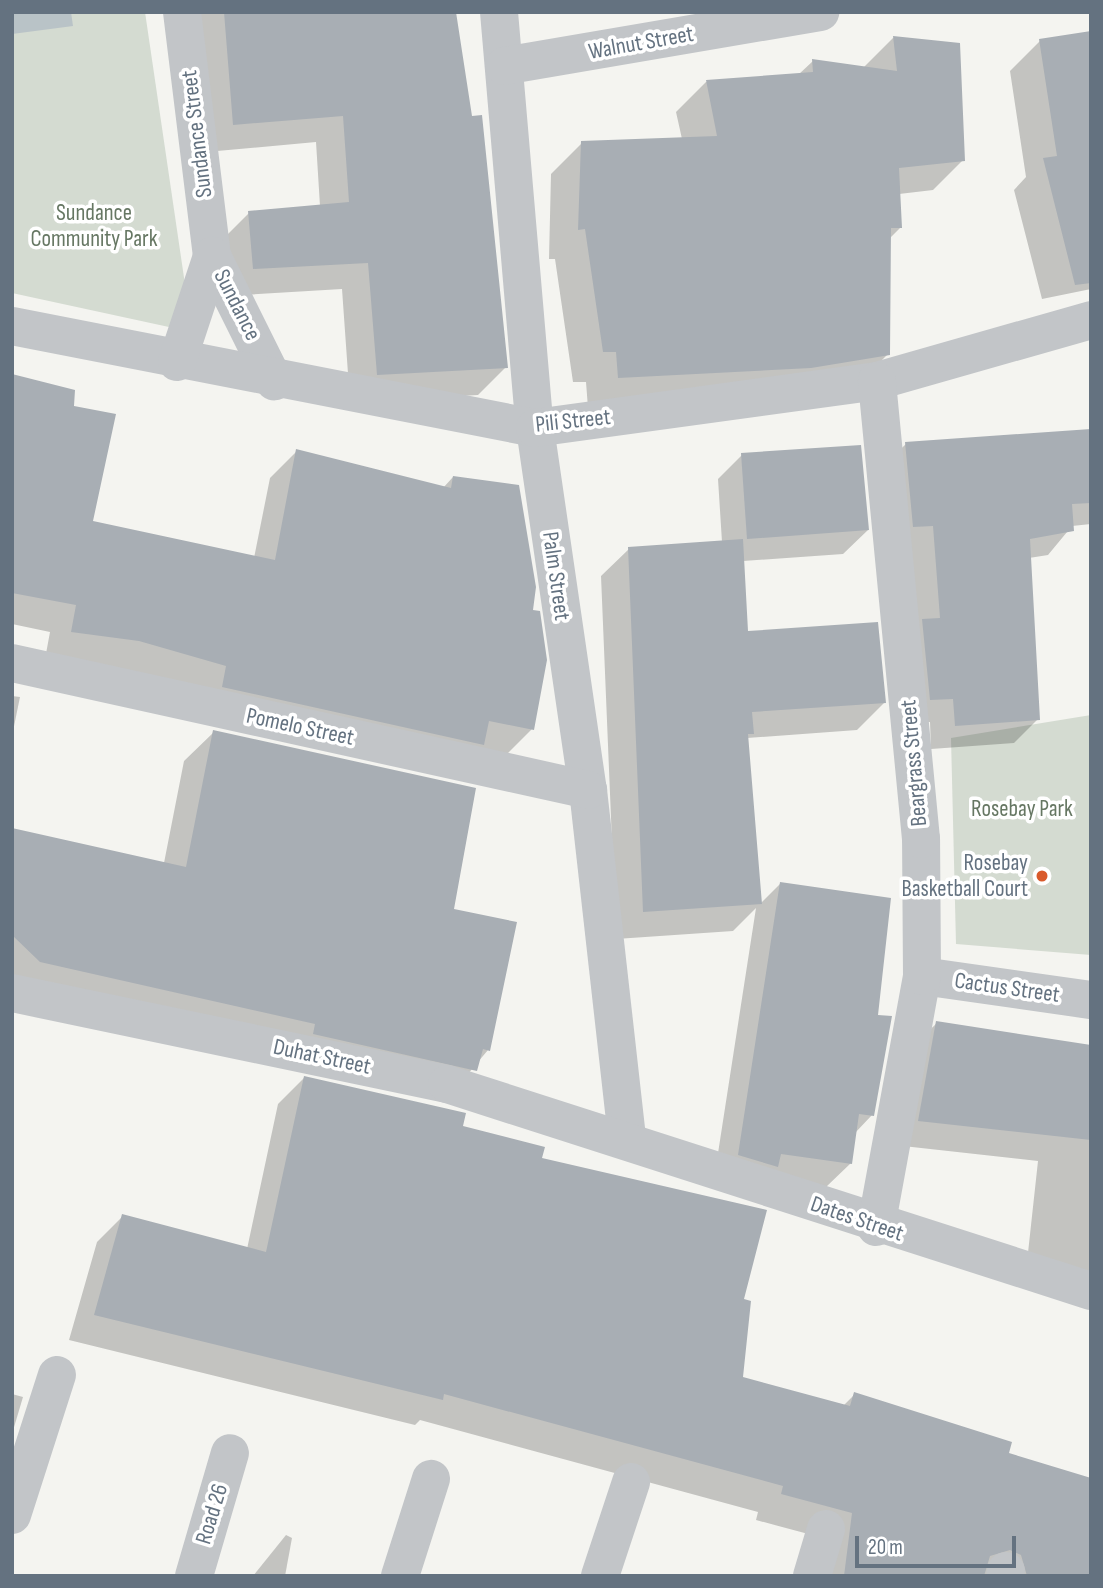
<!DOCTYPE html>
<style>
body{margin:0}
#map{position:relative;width:1103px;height:1588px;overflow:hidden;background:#f4f4f0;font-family:"Sofia Sans Condensed",sans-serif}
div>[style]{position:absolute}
.green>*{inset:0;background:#d4dbd1}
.water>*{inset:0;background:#b9c3c7}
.shadow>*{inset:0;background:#0003}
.building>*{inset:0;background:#a8aeb4}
.minor>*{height:38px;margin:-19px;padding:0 19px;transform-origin:19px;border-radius:19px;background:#c2c5c8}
.dots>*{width:19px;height:19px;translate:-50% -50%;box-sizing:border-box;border:4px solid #fff;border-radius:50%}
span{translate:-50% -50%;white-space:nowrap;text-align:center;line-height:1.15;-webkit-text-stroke:7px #fff;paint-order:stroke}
.street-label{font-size:23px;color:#647280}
.park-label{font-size:23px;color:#667763}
.poi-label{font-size:23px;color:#647280}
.right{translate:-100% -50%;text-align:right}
.frame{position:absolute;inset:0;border:14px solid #647280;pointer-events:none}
.scale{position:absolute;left:855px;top:1536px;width:161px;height:32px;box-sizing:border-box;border:4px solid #647280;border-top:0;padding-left:9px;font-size:21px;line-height:24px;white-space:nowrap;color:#647280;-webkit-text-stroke:5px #fff;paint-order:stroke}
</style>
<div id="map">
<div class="green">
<i style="clip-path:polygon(12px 12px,145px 12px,192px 332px,12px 293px)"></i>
<i style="clip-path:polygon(1091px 715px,1091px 955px,956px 944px,951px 738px)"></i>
</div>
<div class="water">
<i style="clip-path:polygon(12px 12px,71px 12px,73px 26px,12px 34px)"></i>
</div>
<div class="shadow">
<i style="clip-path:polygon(188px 12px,454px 12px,506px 367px,478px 395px,350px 402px,342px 289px,226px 296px,222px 240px,249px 213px,320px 206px,316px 142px,206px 152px)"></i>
<i style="clip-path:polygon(1091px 33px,1091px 289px,1042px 299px,1014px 190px,1026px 177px,1010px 71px,1040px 41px)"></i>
<i style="clip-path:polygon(893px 38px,959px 44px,963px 160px,933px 190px,899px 194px,901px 227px,890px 238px,888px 354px,858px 384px,588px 408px,586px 382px,573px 382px,555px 259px,549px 259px,551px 174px,582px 143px,682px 139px,676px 112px,706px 82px,798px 75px,813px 61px,863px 68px)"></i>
<i style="clip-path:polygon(12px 376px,72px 407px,91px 523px,254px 558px,270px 478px,297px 451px,443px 488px,453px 477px,531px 611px,532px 729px,505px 756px,45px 659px,50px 632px,12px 624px)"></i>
<i style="clip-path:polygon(1091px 431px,1091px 524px,1072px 526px,1048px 555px,1029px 558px,1038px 719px,1014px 743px,931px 749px,930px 722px,906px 724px,881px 468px,906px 444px)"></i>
<i style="clip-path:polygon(742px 455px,868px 530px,843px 554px,743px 561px,747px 633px,884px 703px,857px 730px,747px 738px,760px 904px,780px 884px,876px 1016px,872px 1115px,855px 1133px,851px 1163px,826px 1187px,714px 1179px,756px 908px,733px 931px,616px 939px,601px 576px,629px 549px,722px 542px,718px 479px)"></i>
<i style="clip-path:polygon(12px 696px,20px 697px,12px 736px)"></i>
<i style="clip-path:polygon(214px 732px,452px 910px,488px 1050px,446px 1100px,12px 992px,12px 830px,164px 863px,184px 761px)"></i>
<i style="clip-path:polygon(937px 1023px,1091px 1047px,1091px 1280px,1026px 1271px,1038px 1161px,894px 1145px,912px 1047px)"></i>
<i style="clip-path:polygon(304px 1078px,539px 1159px,742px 1300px,741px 1378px,843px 1406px,855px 1394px,1006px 1454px,1089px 1479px,1091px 1474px,1091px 1576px,815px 1576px,827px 1539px,756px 1520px,758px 1512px,420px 1420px,415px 1425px,69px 1340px,97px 1242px,123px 1216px,247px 1249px,278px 1104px)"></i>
<i style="clip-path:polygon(12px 1394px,23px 1397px,12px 1434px)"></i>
<i style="clip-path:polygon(286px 1535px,292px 1538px,285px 1576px,253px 1576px)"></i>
</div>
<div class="building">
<i style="clip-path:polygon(224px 12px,456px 12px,472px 116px,482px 115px,508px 368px,377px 375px,368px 263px,253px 269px,248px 211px,349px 202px,343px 116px,233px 125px)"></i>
<i style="clip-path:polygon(1091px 31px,1091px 283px,1075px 285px,1043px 158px,1057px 156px,1039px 39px)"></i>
<i style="clip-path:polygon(893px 36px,960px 43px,965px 161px,899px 168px,902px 228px,891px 228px,890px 355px,811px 368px,618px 378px,616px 352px,603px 352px,585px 229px,578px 230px,581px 141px,717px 136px,706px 80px,813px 72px,812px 59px,897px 71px)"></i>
<i style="clip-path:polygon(12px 374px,75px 390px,74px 406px,116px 414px,93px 521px,275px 560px,296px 449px,451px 488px,453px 476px,519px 485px,536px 587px,533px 610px,540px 611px,547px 660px,534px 730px,489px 721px,484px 745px,222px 687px,226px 666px,139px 641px,71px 632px,76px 605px,12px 593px)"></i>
<i style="clip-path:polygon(1091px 429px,1091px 503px,1072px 504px,1074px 531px,1030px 539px,1040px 720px,955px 726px,953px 699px,930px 700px,922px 619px,940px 618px,933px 526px,913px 527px,905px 442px)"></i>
<i style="clip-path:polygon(861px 445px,869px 530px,747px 539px,741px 453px)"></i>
<i style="clip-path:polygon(743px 539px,748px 631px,878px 622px,886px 703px,752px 712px,754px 734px,748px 734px,762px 904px,643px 912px,628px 547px)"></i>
<i style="clip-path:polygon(213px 730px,476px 788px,454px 909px,517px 922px,490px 1051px,483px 1049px,477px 1071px,313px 1034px,315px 1024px,40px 962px,12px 935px,12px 828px,186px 867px)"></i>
<i style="clip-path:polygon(780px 882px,891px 898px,878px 1015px,892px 1016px,874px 1116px,859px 1114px,852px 1164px,781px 1154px,778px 1167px,738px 1155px)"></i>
<i style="clip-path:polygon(936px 1021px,1091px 1045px,1091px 1140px,918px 1121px)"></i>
<i style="clip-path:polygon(304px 1076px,466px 1113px,463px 1126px,545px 1147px,542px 1158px,767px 1210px,744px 1299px,751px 1301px,743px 1377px,850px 1406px,854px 1392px,1012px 1442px,1009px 1453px,1091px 1478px,1091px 1576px,1027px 1576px,1021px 1555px,1010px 1550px,990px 1556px,984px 1576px,844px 1576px,852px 1513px,781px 1494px,783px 1486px,444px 1394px,443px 1400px,94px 1315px,122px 1214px,266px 1252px)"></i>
</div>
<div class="minor">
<i style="left:182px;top:12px;width:246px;rotate:83deg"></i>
<i style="left:212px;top:256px;width:140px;rotate:63.6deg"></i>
<i style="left:499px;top:12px;width:418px;rotate:85.1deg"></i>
<i style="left:535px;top:428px;width:366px;rotate:81.7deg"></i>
<i style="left:588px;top:790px;width:350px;rotate:83.6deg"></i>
<i style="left:504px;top:66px;width:321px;rotate:-9.7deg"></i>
<i style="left:12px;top:326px;width:533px;rotate:11.04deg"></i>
<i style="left:535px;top:428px;width:345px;rotate:-7.8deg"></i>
<i style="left:877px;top:381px;width:223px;rotate:-15.9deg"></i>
<i style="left:177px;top:362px;width:112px;rotate:-71.7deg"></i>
<i style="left:12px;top:663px;width:590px;rotate:12.43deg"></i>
<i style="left:922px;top:976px;width:171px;rotate:8.1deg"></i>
<i style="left:12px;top:993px;width:444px;rotate:11.8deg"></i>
<i style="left:447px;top:1084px;width:676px;rotate:17.82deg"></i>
<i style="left:876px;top:1227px;width:255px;rotate:-79.6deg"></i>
<i style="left:922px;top:976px;width:137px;rotate:-90.4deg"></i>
<i style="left:921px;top:839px;width:460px;rotate:-95.5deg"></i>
<i style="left:12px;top:1515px;width:147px;rotate:-72.2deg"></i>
<i style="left:194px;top:1576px;width:128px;rotate:-73.7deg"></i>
<i style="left:400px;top:1576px;width:102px;rotate:-72.3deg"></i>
<i style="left:600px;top:1576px;width:99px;rotate:-71.7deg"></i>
<i style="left:812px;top:1576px;width:49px;rotate:-73.4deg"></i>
<i style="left:1005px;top:1576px;width:5px;rotate:-79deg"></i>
</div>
<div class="dots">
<i style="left:1042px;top:876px;background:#d95a2b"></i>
</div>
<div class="street-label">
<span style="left:641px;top:43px;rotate:-10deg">Walnut Street</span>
<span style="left:197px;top:134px;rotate:-97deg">Sundance Street</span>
<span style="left:237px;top:305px;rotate:63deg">Sundance</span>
<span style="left:573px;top:421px;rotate:-6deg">Pili Street</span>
<span style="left:556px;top:576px;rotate:82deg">Palm Street</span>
<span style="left:300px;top:727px;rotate:12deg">Pomelo Street</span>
<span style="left:914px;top:763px;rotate:-95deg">Beargrass Street</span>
<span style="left:1007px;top:988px;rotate:8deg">Cactus Street</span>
<span style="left:322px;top:1057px;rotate:12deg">Duhat Street</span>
<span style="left:857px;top:1219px;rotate:19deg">Dates Street</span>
<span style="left:212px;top:1514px;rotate:-73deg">Road 26</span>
</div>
<div class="park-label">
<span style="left:94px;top:226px">Sundance<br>Community Park</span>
<span style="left:1022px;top:809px">Rosebay Park</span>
</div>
<div class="poi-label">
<span class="right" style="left:1028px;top:876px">Rosebay<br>Basketball Court</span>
</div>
<div class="frame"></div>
<div class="scale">20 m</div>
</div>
